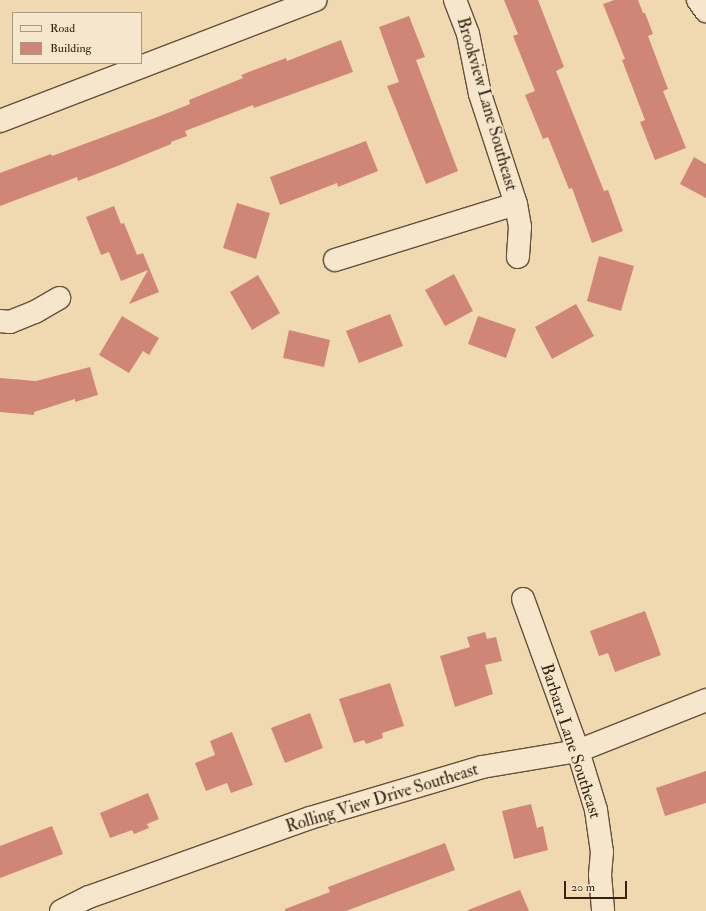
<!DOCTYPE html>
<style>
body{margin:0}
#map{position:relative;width:706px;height:911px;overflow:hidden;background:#f0d9b0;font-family:"IM FELL Double Pica",serif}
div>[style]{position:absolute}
.building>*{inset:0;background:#d08677}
.roads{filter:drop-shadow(1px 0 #65503a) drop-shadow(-1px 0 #65503a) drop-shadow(0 1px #65503a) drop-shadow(0 -1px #65503a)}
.minor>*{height:22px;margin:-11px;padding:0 11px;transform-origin:11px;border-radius:11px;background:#f5e6cc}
span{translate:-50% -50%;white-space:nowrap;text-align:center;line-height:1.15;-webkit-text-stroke:3px #f5e6cc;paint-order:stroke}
.street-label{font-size:17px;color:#372213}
.legend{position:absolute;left:12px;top:12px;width:130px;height:52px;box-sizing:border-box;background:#f5e6cc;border:1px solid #a99882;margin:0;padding:5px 7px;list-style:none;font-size:12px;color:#372213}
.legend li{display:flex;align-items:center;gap:8px;height:20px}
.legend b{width:20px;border:1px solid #a99882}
.scale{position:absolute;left:564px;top:881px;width:63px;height:18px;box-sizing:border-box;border:2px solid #372213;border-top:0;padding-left:5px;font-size:12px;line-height:14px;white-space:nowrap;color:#372213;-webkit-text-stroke:3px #f5e6cc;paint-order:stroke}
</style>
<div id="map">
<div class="building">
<i style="clip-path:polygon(504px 0,538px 0,564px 67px,556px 71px,604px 191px,608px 190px,623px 231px,592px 243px,572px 188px,569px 189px,548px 137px,543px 139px,525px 95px,535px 91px,513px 36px,518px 34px)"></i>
<i style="clip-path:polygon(614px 0,638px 0,643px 13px,645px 13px,653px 34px,648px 36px,668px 89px,663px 91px,686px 148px,655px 160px,640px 122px,645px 120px,622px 60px,625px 59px,603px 4px)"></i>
<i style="clip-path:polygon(409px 16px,425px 57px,416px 60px,458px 171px,426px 184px,387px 86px,399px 82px,379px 27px)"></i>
<i style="clip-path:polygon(341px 40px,353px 72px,254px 108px,253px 105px,185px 131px,187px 136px,171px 142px,171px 144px,120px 165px,78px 181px,77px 177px,0 206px,0 173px,51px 154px,52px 156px,160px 116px,190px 104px,189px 100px,243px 78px,241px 75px,286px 58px,287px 61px)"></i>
<i style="clip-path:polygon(366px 141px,378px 171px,338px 187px,337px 183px,280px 205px,270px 177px)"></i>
<i style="clip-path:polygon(694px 157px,706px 164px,706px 198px,680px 184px)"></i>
<i style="clip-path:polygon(237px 203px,270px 213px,256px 259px,223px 248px)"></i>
<i style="clip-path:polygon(114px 206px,121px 224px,124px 223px,137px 255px,143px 253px,159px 292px,129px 304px,148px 270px,121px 281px,109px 252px,101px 255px,86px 217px)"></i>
<i style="clip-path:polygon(599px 256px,634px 266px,621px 311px,587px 301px)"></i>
<i style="clip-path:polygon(454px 274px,473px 311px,445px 326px,425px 290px)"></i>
<i style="clip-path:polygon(258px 275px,280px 313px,252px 330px,230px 292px)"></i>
<i style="clip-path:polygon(576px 304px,594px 336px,552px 359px,535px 327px)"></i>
<i style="clip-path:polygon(390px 314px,403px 346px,359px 363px,346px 331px)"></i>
<i style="clip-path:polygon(122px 316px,159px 338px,149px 355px,143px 351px,129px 373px,99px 355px)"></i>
<i style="clip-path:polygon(478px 316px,516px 329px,506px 358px,468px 344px)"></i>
<i style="clip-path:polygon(289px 330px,330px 340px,324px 367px,283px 358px)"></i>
<i style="clip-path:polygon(90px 367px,98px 395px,75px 402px,75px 399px,34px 412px,34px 415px,0 412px,0 378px,36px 381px)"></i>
<i style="clip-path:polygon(645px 611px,661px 655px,615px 672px,608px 653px,599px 656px,590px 631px)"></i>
<i style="clip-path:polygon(485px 632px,487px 639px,496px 637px,502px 661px,485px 665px,493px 694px,455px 707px,440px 656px,470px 647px,467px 637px)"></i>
<i style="clip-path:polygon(390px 683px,404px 726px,382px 733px,383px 738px,366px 744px,364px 740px,354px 743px,339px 699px)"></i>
<i style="clip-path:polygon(310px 713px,323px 748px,285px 763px,271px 728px)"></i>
<i style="clip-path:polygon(232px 732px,253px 785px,231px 793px,227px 783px,206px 791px,195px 763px,215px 755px,210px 741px)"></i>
<i style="clip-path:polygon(706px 771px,706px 803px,665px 816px,656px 788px)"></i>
<i style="clip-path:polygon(148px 793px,159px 819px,147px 824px,149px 828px,134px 834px,132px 830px,110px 838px,100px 813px)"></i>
<i style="clip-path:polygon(531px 804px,537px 828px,543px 826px,548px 850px,514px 859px,502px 811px)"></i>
<i style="clip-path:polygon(52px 826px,63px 854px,0 878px,0 846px)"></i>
<i style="clip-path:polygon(445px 843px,455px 870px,346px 911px,285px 911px,285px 909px,330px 892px,328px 887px)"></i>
<i style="clip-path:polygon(520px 890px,529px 911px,468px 911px,468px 910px)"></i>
</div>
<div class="roads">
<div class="minor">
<i style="left:455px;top:0;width:36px;rotate:69deg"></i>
<i style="left:468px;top:34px;width:61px;rotate:78.7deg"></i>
<i style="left:480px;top:94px;width:116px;rotate:71.9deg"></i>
<i style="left:516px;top:204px;width:23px;rotate:80deg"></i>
<i style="left:520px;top:227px;width:30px;rotate:94deg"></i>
<i style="left:698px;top:0;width:14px;rotate:54deg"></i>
<i style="left:0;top:121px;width:338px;rotate:-21deg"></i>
<i style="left:335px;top:260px;width:189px;rotate:-17.2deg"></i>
<i style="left:0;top:321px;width:10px;rotate:6deg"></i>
<i style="left:10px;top:322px;width:27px;rotate:-22deg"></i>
<i style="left:35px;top:312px;width:28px;rotate:-30deg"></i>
<i style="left:523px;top:599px;width:162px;rotate:70.1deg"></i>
<i style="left:578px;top:751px;width:62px;rotate:73deg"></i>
<i style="left:596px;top:810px;width:42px;rotate:81.9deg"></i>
<i style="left:602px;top:852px;width:23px;rotate:95deg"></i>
<i style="left:600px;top:875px;width:36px;rotate:85deg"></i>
<i style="left:61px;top:911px;width:31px;rotate:-27deg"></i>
<i style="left:89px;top:897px;width:235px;rotate:-19.7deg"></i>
<i style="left:310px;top:818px;width:179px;rotate:-16.5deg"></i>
<i style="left:482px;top:767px;width:97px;rotate:-9.5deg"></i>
<i style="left:578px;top:751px;width:138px;rotate:-21.7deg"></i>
</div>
</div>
<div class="street-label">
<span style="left:487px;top:104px;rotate:74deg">Brookview Lane Southeast</span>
<span style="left:571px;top:741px;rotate:72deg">Barbara Lane Southeast</span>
<span style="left:382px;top:798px;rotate:-17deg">Rolling View Drive Southeast</span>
</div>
<ul class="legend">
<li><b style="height:5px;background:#f5e6cc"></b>Road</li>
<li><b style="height:11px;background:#d08677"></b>Building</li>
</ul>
<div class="scale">20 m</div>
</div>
